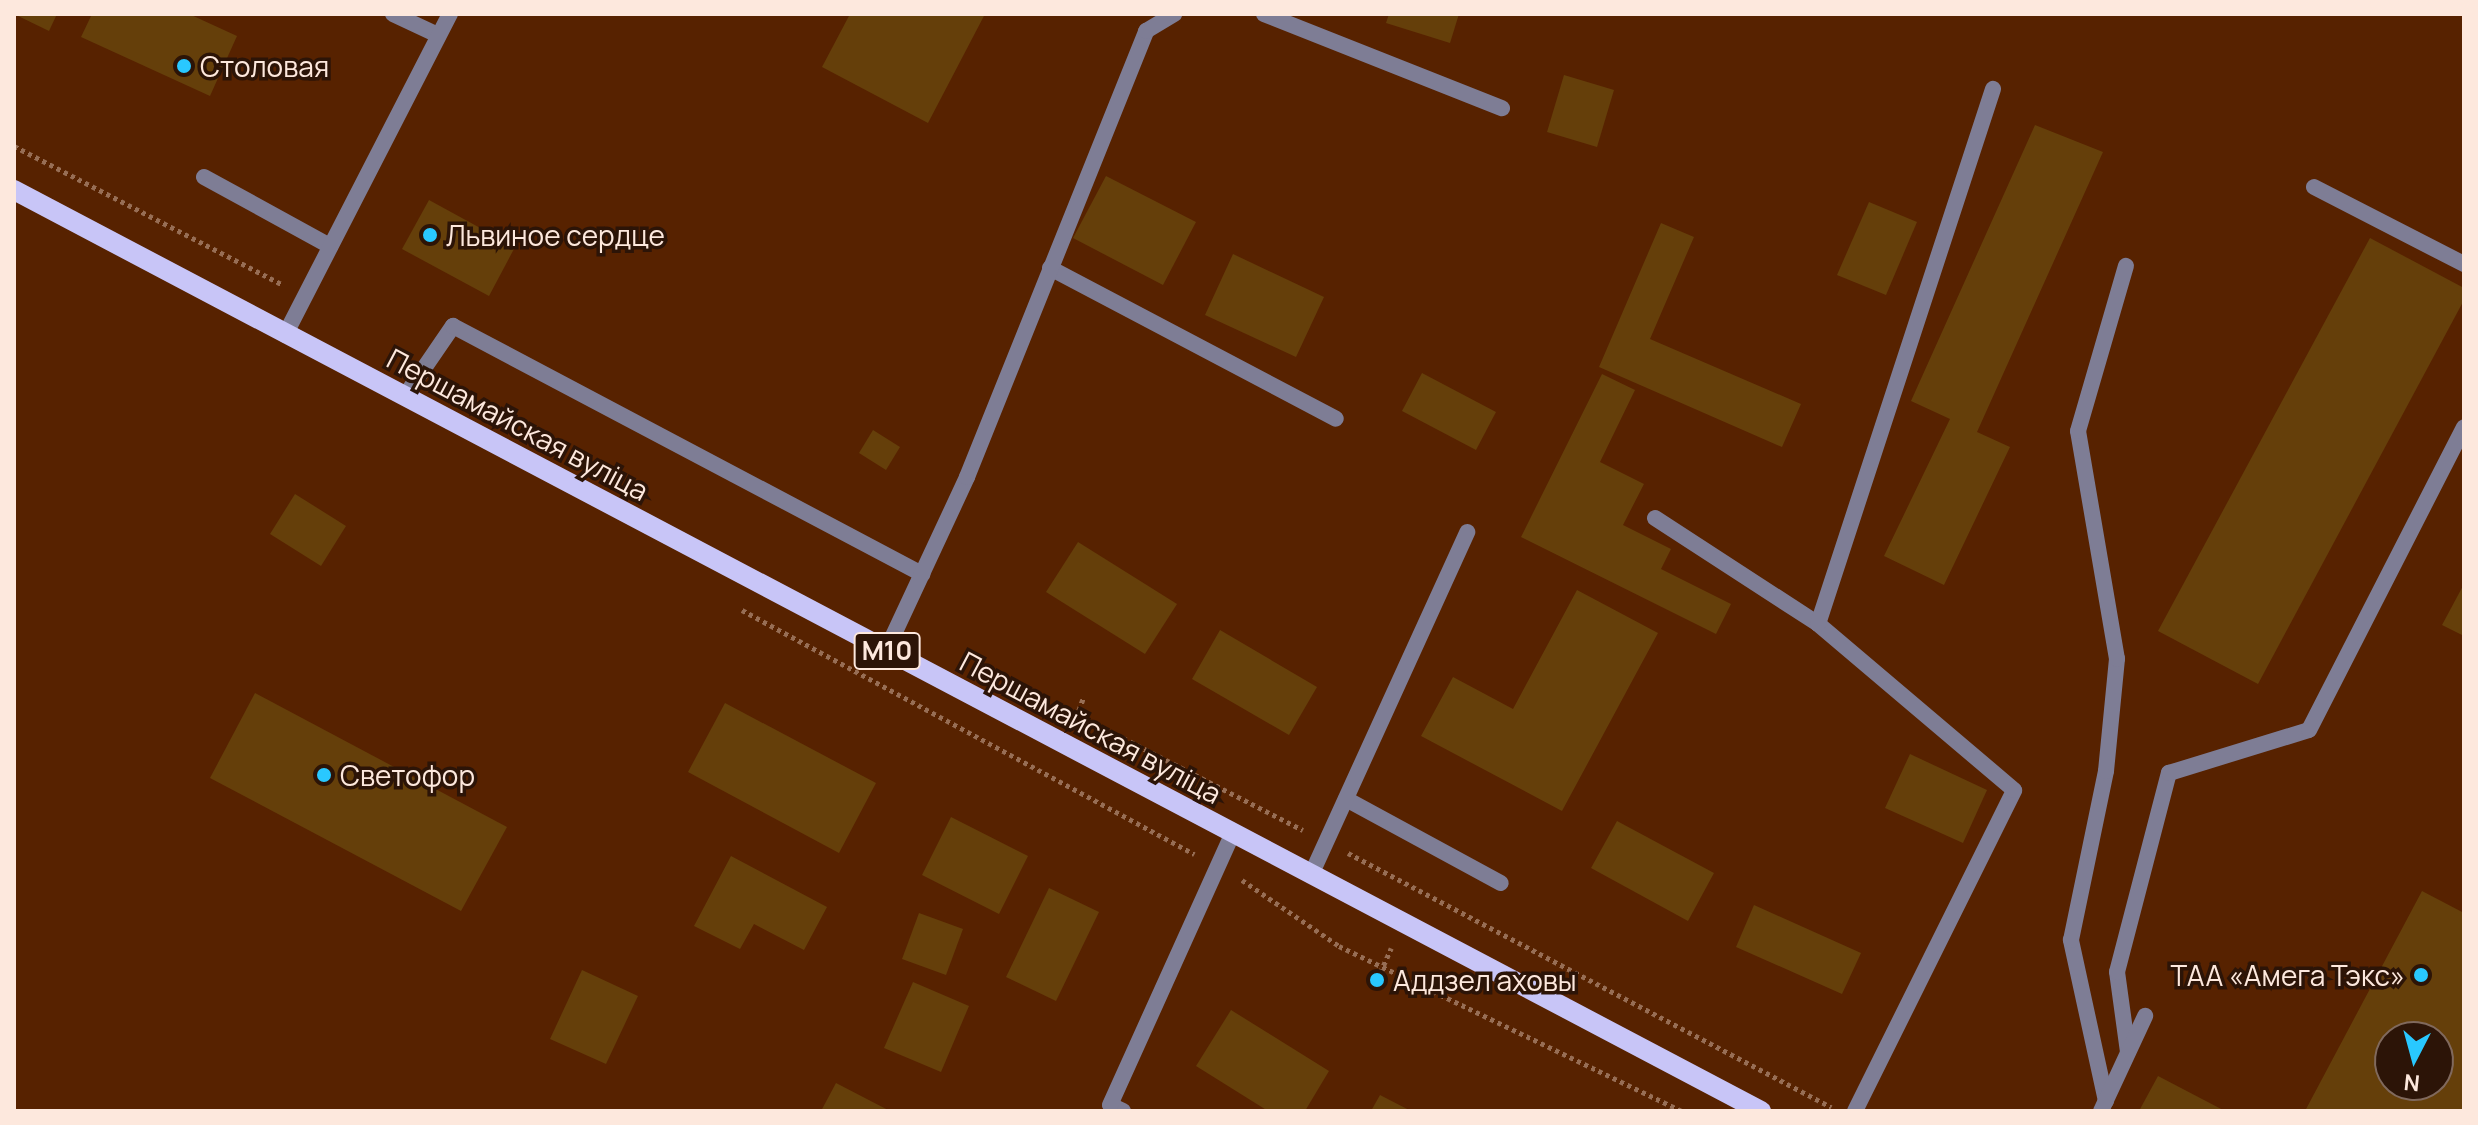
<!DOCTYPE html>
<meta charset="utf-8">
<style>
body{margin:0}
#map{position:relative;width:2478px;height:1125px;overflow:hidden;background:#572200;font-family:Manrope,sans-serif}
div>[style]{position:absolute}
.building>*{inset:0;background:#653f0a}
.path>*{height:5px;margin-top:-2.5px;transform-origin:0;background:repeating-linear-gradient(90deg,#976e55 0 4px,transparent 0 8px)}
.service>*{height:16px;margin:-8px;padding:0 8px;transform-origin:8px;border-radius:8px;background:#7e7d95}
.minor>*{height:16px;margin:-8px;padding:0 8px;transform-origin:8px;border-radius:8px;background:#7e7d95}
.primary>*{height:20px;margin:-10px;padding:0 10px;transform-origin:10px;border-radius:10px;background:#c8c5f7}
.dots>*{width:22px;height:22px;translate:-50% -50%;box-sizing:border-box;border:4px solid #2c1407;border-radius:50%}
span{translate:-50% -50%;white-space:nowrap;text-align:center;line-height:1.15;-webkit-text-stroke:7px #2c1407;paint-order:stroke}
.shield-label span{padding:2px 6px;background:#2c1407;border:2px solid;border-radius:6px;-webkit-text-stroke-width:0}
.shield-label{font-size:26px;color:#fde8dd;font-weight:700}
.poi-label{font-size:28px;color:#fde8dd}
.left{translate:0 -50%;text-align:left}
.right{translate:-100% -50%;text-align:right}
.street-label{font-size:28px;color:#fde8dd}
.frame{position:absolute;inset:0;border:16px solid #fde8dd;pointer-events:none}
.north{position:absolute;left:2374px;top:1021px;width:80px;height:80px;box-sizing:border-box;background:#2c1407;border:2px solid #80695d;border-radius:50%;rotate:186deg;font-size:22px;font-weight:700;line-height:32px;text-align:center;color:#fde8dd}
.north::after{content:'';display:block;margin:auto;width:28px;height:36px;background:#29c8ff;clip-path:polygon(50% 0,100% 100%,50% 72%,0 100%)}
</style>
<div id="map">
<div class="building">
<i style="clip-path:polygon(14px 14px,57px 14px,49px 31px)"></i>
<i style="clip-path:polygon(92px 14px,189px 14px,237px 36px,210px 96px,81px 37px)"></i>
<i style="clip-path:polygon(850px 14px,985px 14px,928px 123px,822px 67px)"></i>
<i style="clip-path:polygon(1389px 14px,1459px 14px,1450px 43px,1386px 23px)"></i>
<i style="clip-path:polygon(1564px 75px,1614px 90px,1597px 147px,1547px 132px)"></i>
<i style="clip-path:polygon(2035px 125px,2103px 152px,1977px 432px,2010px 447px,1944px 585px,1884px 556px,1950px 419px,1911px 401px)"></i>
<i style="clip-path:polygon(1106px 176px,1196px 222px,1163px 285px,1073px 238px)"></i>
<i style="clip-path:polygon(429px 200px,515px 247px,489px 296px,402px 249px)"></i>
<i style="clip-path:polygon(1869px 202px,1917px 222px,1886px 295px,1837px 275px)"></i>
<i style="clip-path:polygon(1661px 223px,1694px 237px,1650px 339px,1801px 404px,1782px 447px,1599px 367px)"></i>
<i style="clip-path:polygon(2370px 238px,2464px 288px,2464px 300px,2258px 684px,2158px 631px)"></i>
<i style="clip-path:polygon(1233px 254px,1324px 297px,1296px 357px,1205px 315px)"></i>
<i style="clip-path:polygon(1422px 373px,1496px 412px,1476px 450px,1402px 411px)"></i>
<i style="clip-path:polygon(1602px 374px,1635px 390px,1600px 462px,1644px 484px,1623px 525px,1671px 549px,1661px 569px,1731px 604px,1716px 634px,1521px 537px)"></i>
<i style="clip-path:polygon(873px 430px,900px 447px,886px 470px,859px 453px)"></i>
<i style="clip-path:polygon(295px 494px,346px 526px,321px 566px,270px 534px)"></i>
<i style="clip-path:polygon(1078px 542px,1177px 604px,1145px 654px,1046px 592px)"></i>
<i style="clip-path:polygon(2464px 584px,2464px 636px,2442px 625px)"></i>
<i style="clip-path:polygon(1577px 590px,1658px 633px,1562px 811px,1421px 736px,1453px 677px,1513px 709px)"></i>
<i style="clip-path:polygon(1220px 630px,1317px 687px,1289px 735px,1192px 679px)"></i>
<i style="clip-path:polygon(255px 693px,507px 827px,461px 911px,210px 778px)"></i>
<i style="clip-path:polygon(725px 703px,876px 783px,839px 853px,688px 772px)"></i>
<i style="clip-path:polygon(1910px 754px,1987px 790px,1963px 843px,1885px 808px)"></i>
<i style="clip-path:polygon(951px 817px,1028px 856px,999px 914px,922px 875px)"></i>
<i style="clip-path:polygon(1617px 821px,1714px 873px,1688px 921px,1591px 868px)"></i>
<i style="clip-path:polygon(731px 856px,827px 907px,804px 950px,754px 924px,740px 949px,694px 926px)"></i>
<i style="clip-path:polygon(1049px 888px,1099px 912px,1056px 1001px,1006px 977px)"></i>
<i style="clip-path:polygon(evenodd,2422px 891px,2464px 913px,2464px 1111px,2305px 1111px,2422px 891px,2390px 1037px,2438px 1037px,2438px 1085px,2390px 1085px,2390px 1037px)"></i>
<i style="clip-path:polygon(1754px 905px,1861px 953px,1842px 994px,1736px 947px)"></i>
<i style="clip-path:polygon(919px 913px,963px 929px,946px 975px,902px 959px)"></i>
<i style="clip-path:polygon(582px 970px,638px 996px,606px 1064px,550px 1039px)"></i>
<i style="clip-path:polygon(913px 982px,969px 1006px,941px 1072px,884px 1048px)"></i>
<i style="clip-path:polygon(1231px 1010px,1329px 1071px,1305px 1111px,1268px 1111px,1196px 1066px)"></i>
<i style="clip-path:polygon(2158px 1076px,2225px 1111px,2139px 1111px)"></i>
<i style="clip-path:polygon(836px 1083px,890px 1111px,821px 1111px)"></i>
<i style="clip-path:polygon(1380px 1095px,1411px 1111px,1371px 1111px)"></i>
</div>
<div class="path">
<i style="left:14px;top:146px;width:303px;rotate:27.3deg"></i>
<i style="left:742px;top:610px;width:514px;rotate:28.36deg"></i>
<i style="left:1076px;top:718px;width:23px;rotate:-70deg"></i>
<i style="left:1123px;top:738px;width:202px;rotate:27.1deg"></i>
<i style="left:1348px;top:853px;width:546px;rotate:27.74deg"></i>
<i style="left:1242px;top:880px;width:117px;rotate:34.2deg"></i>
<i style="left:1339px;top:946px;width:381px;rotate:25.7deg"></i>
<i style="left:1377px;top:980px;width:35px;rotate:-66deg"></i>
</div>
<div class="service">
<i style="left:393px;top:14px;width:50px;rotate:25deg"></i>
<i style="left:204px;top:177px;width:144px;rotate:28.7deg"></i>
<i style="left:2314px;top:187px;width:169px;rotate:27.2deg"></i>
<i style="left:405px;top:396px;width:85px;rotate:-55.6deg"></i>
<i style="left:453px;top:326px;width:531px;rotate:27.87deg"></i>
<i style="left:1655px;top:518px;width:194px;rotate:33deg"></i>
<i style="left:1346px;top:799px;width:176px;rotate:28.5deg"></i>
<i style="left:1311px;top:875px;width:377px;rotate:-65.5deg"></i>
<i style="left:2128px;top:1052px;width:81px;rotate:-97.8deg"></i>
<i style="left:2117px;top:972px;width:206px;rotate:-75.4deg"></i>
<i style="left:2169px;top:773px;width:146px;rotate:-17.1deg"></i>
<i style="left:2309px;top:730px;width:340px;rotate:-62.9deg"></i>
<i style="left:2106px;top:1101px;width:165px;rotate:-102.3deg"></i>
<i style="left:2071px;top:940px;width:173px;rotate:-78.3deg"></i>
<i style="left:2106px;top:771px;width:113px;rotate:-84.4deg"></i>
<i style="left:2117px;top:659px;width:231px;rotate:-99.7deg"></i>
<i style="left:2078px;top:431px;width:172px;rotate:-73.8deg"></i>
<i style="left:1123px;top:1111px;width:14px;rotate:-155deg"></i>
<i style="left:1110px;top:1105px;width:299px;rotate:-65.7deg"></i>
<i style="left:1855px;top:1111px;width:358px;rotate:-63.6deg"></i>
<i style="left:2014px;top:790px;width:257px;rotate:-139.7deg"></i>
<i style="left:1818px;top:624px;width:563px;rotate:-71.89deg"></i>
<i style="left:2101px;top:1111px;width:105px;rotate:-65.1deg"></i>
</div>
<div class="minor">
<i style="left:1264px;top:14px;width:256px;rotate:21.6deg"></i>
<i style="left:1050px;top:268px;width:323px;rotate:27.8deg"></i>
<i style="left:285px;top:335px;width:361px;rotate:-62.8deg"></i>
<i style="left:886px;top:651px;width:192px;rotate:-65deg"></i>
<i style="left:967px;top:477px;width:481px;rotate:-68.1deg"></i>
<i style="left:1146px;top:31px;width:33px;rotate:-31deg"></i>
</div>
<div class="primary">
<i style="left:14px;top:190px;width:1975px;rotate:27.8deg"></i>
</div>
<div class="dots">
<i style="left:184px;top:66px;background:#29c8ff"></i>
<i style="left:430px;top:235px;background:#29c8ff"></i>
<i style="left:324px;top:775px;background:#29c8ff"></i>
<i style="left:2421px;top:975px;background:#29c8ff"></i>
<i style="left:1377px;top:980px;background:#29c8ff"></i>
</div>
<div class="shield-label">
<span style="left:887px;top:651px">М10</span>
</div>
<div class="poi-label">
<span class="left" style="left:200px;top:66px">Столовая</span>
<span class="left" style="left:446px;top:235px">Львиное сердце</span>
<span class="left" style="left:340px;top:775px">Светофор</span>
<span class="right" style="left:2405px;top:975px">ТАА «Амега Тэкс»</span>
<span class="left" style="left:1393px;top:980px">Аддзел аховы</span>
</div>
<div class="street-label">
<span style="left:518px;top:424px;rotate:28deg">Першамайская вуліца</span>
<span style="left:1091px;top:727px;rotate:28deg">Першамайская вуліца</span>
</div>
<div class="frame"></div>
<div class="north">N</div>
</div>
